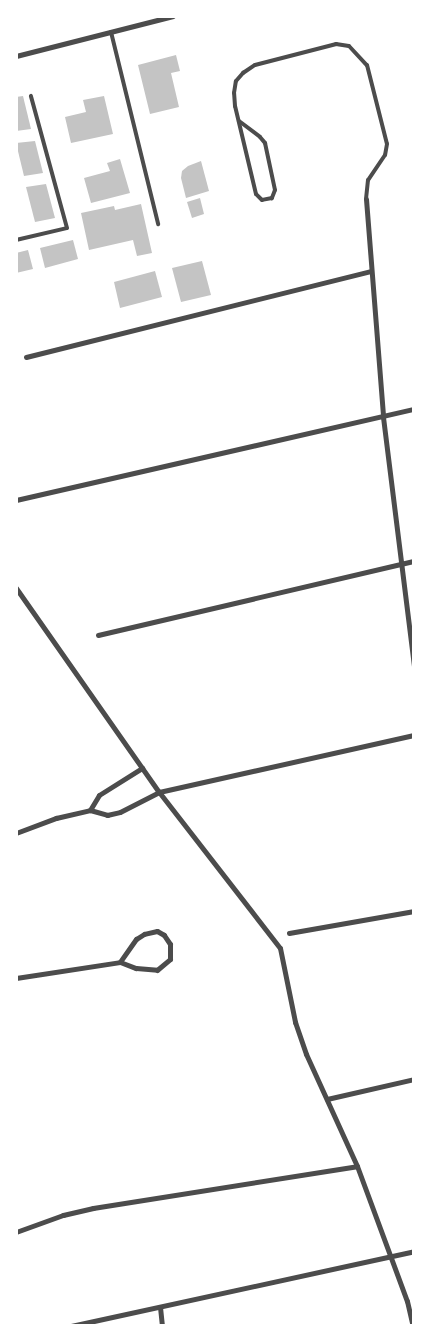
<!DOCTYPE html>
<style>
body{margin:0}
#map{position:relative;width:430px;height:1342px;overflow:hidden;background:#fff;font-family:Ubuntu,sans-serif}
div>[style]{position:absolute}
.building>*{inset:0;background:#c4c4c4}
.service>*{height:4px;margin:-2px;padding:0 2px;transform-origin:2px;border-radius:2px;background:#4c4c4c}
.minor>*{height:5px;margin:-2.5px;padding:0 2.5px;transform-origin:2.5px;border-radius:2.5px;background:#4c4c4c}
span{translate:-50% -50%;white-space:nowrap;text-align:center;line-height:1.15;-webkit-text-stroke:4px #fff;paint-order:stroke}
.frame{position:absolute;inset:0;border:18px solid #fff;pointer-events:none}
</style>
<div id="map">
<div class="building">
<i style="clip-path:polygon(176px 55px,180px 71px,171px 73px,179px 107px,150px 114px,138px 65px)"></i>
<i style="clip-path:polygon(23px 96px,31px 129px,16px 131px,16px 97px)"></i>
<i style="clip-path:polygon(104px 96px,113px 134px,71px 143px,65px 117px,86px 112px,83px 100px)"></i>
<i style="clip-path:polygon(35px 141px,43px 173px,24px 176px,16px 143px)"></i>
<i style="clip-path:polygon(120px 159px,130px 193px,91px 203px,84px 178px,110px 171px,107px 163px)"></i>
<i style="clip-path:polygon(201px 161px,209px 191px,186px 198px,181px 178px,182px 171px,188px 166px)"></i>
<i style="clip-path:polygon(46px 184px,55px 218px,35px 222px,26px 187px)"></i>
<i style="clip-path:polygon(200px 198px,204px 214px,192px 218px,187px 202px)"></i>
<i style="clip-path:polygon(141px 204px,152px 253px,137px 256px,133px 240px,89px 250px,81px 213px,114px 206px,115px 210px)"></i>
<i style="clip-path:polygon(73px 240px,78px 259px,45px 268px,40px 248px)"></i>
<i style="clip-path:polygon(28px 250px,33px 269px,16px 273px,16px 253px)"></i>
<i style="clip-path:polygon(202px 261px,211px 295px,181px 302px,172px 268px)"></i>
<i style="clip-path:polygon(155px 271px,162px 297px,120px 308px,114px 282px)"></i>
</div>
<div class="service">
<i style="left:111px;top:32px;width:198px;rotate:76.2deg"></i>
<i style="left:239px;top:121px;width:26px;rotate:37deg"></i>
<i style="left:260px;top:137px;width:8px;rotate:50deg"></i>
<i style="left:265px;top:143px;width:48px;rotate:78deg"></i>
<i style="left:275px;top:190px;width:9px;rotate:111deg"></i>
<i style="left:272px;top:198px;width:10px;rotate:169deg"></i>
<i style="left:262px;top:200px;width:8px;rotate:-135deg"></i>
<i style="left:256px;top:194px;width:90px;rotate:-103.4deg"></i>
<i style="left:235px;top:106px;width:13px;rotate:-94deg"></i>
<i style="left:234px;top:93px;width:12px;rotate:-81deg"></i>
<i style="left:236px;top:81px;width:11px;rotate:-49deg"></i>
<i style="left:243px;top:73px;width:14px;rotate:-34deg"></i>
<i style="left:255px;top:65px;width:84px;rotate:-14.5deg"></i>
<i style="left:336px;top:44px;width:13px;rotate:9deg"></i>
<i style="left:349px;top:46px;width:26px;rotate:47deg"></i>
<i style="left:367px;top:65px;width:81px;rotate:75.8deg"></i>
<i style="left:387px;top:144px;width:11px;rotate:100deg"></i>
<i style="left:385px;top:155px;width:30px;rotate:124deg"></i>
<i style="left:368px;top:180px;width:19px;rotate:96deg"></i>
<i style="left:16px;top:240px;width:52px;rotate:-13.2deg"></i>
<i style="left:67px;top:228px;width:137px;rotate:-105.3deg"></i>
</div>
<div class="minor">
<i style="left:16px;top:56px;width:162px;rotate:-14.3deg"></i>
<i style="left:366px;top:199px;width:219px;rotate:85.5deg"></i>
<i style="left:383px;top:417px;width:251px;rotate:82.9deg"></i>
<i style="left:26px;top:357px;width:355px;rotate:-14deg"></i>
<i style="left:16px;top:500px;width:408px;rotate:-12.9deg"></i>
<i style="left:16px;top:588px;width:249px;rotate:55deg"></i>
<i style="left:159px;top:792px;width:197px;rotate:52.2deg"></i>
<i style="left:280px;top:948px;width:76px;rotate:78.5deg"></i>
<i style="left:295px;top:1022px;width:34px;rotate:71deg"></i>
<i style="left:306px;top:1054px;width:123px;rotate:65.5deg"></i>
<i style="left:357px;top:1166px;width:144px;rotate:69.7deg"></i>
<i style="left:407px;top:1301px;width:26px;rotate:77deg"></i>
<i style="left:98px;top:635px;width:325px;rotate:-13.2deg"></i>
<i style="left:90px;top:810px;width:17px;rotate:-59deg"></i>
<i style="left:99px;top:795px;width:51px;rotate:-32.1deg"></i>
<i style="left:16px;top:833px;width:43px;rotate:-20.6deg"></i>
<i style="left:56px;top:818px;width:35px;rotate:-13deg"></i>
<i style="left:90px;top:810px;width:18px;rotate:16deg"></i>
<i style="left:107px;top:815px;width:13px;rotate:-13deg"></i>
<i style="left:120px;top:812px;width:44px;rotate:-27.1deg"></i>
<i style="left:159px;top:792px;width:261px;rotate:-12.6deg"></i>
<i style="left:289px;top:933px;width:127px;rotate:-10deg"></i>
<i style="left:16px;top:978px;width:105px;rotate:-8.7deg"></i>
<i style="left:120px;top:962px;width:17px;rotate:21deg"></i>
<i style="left:136px;top:968px;width:21px;rotate:5deg"></i>
<i style="left:157px;top:970px;width:17px;rotate:-40deg"></i>
<i style="left:170px;top:959px;width:15px;rotate:-90deg"></i>
<i style="left:170px;top:944px;width:11px;rotate:-124deg"></i>
<i style="left:164px;top:935px;width:8px;rotate:-150deg"></i>
<i style="left:157px;top:931px;width:13px;rotate:167deg"></i>
<i style="left:144px;top:934px;width:9px;rotate:148deg"></i>
<i style="left:136px;top:939px;width:28px;rotate:125deg"></i>
<i style="left:327px;top:1099px;width:89px;rotate:-12.9deg"></i>
<i style="left:16px;top:1232px;width:50px;rotate:-19.9deg"></i>
<i style="left:63px;top:1215px;width:31px;rotate:-13deg"></i>
<i style="left:93px;top:1208px;width:267px;rotate:-9deg"></i>
<i style="left:160px;top:1307px;width:19px;rotate:84deg"></i>
<i style="left:71px;top:1326px;width:351px;rotate:-12.3deg"></i>
</div>
<div class="frame"></div>
</div>
